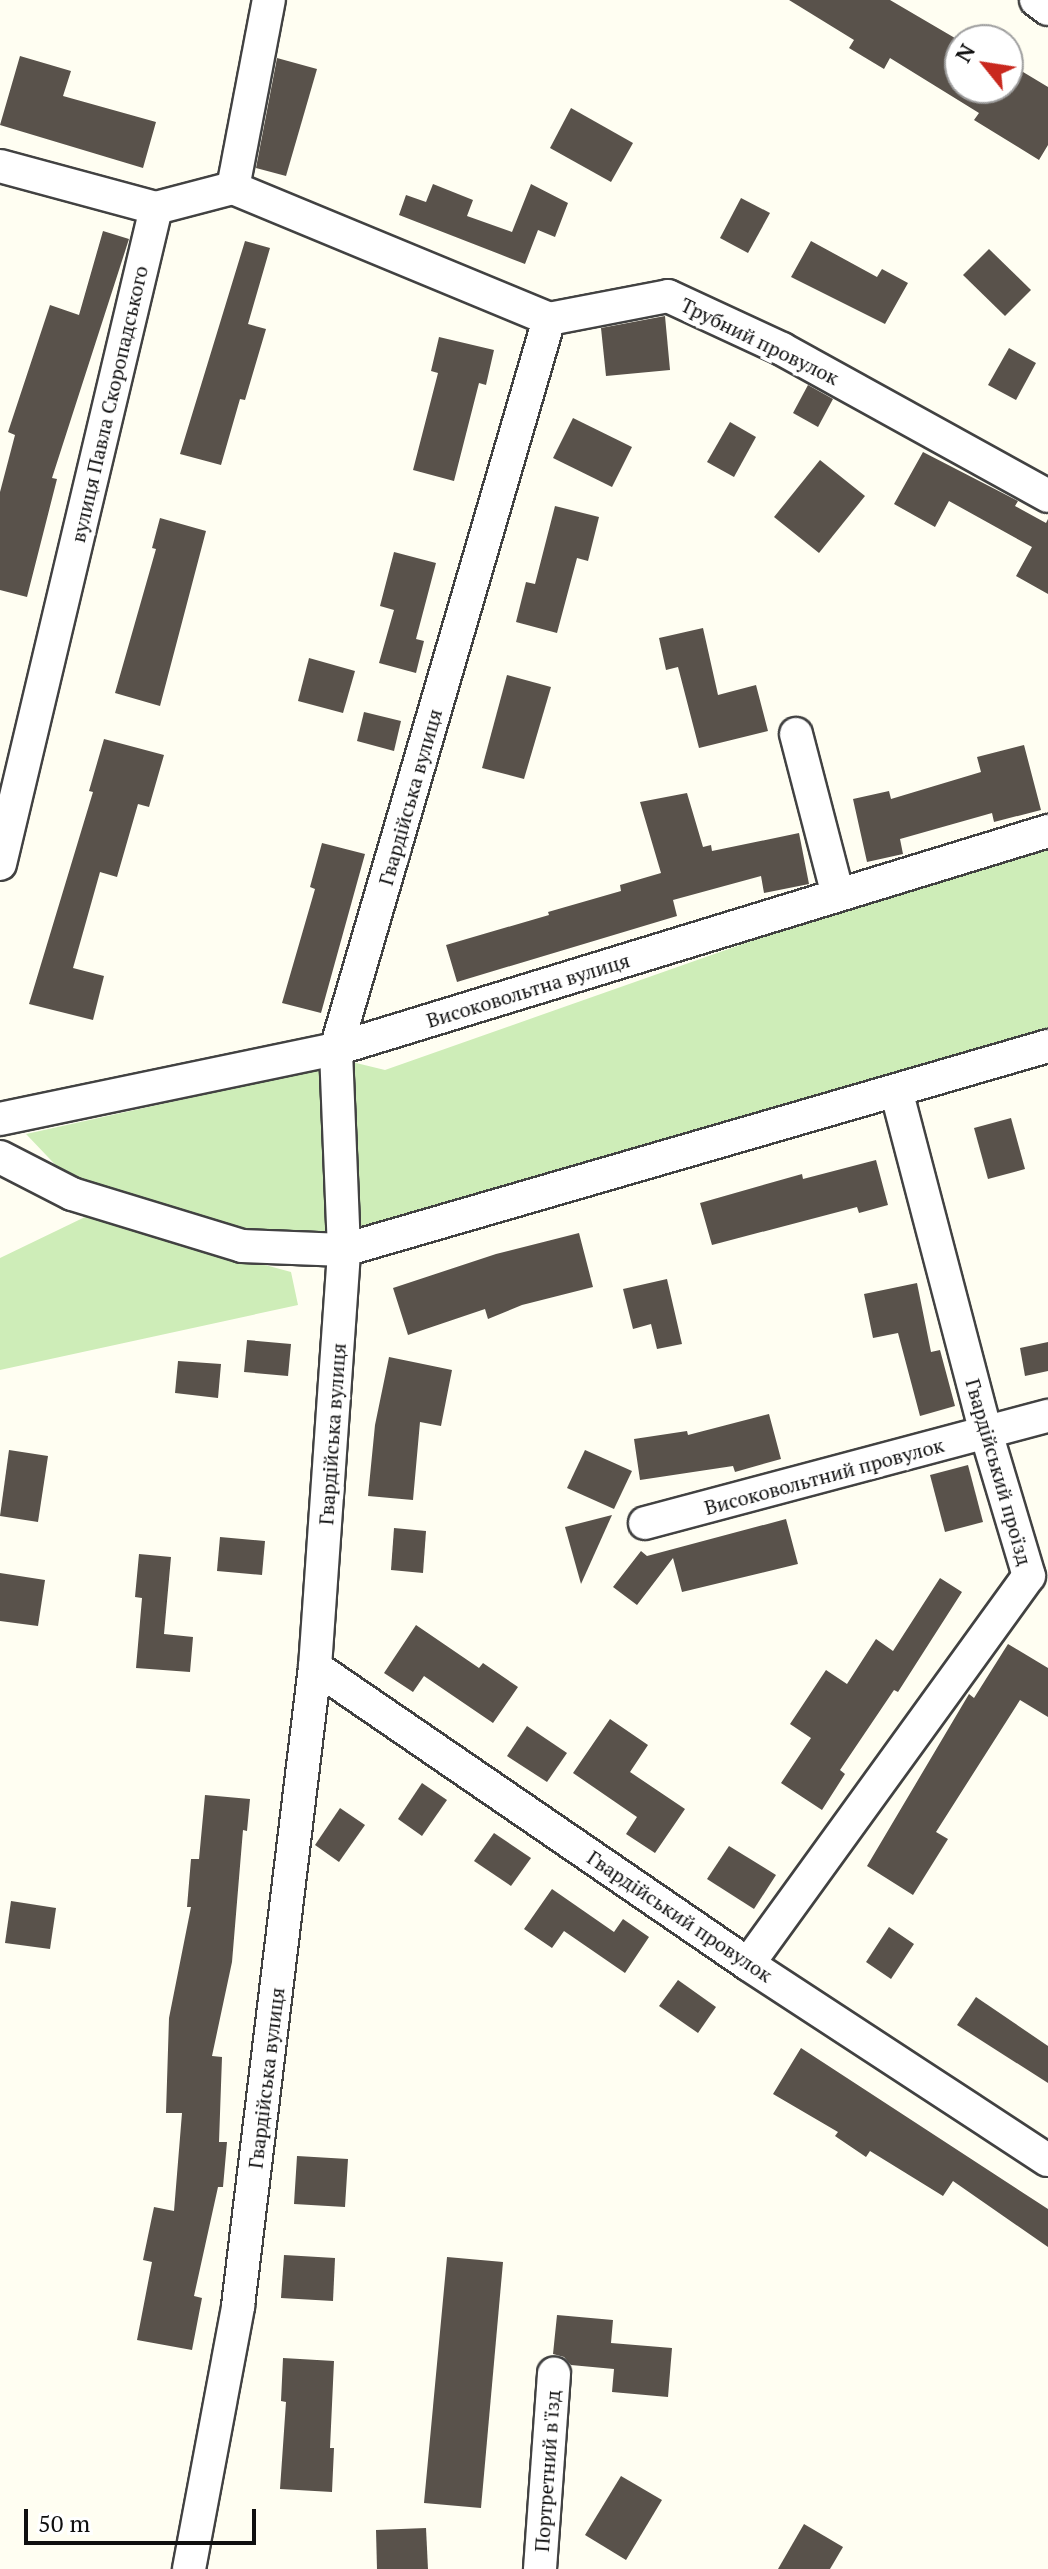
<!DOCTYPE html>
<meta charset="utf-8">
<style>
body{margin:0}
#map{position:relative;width:1048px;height:2569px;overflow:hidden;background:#fffef2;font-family:"PT Serif",serif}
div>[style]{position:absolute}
.green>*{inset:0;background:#ceedb8}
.building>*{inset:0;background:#59524b}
.roads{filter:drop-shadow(2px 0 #424242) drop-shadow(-2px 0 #424242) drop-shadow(0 2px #424242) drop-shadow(0 -2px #424242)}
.street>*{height:32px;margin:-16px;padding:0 16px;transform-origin:16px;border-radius:16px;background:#fff}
span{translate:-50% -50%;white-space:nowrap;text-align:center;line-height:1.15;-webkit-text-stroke:8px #fff;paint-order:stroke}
.street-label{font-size:20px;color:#0f0f0f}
.north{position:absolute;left:944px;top:24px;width:80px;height:80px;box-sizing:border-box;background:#fff;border:2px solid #9f9f9f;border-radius:50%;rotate:300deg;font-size:22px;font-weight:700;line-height:32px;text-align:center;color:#0f0f0f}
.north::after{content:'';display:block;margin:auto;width:28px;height:36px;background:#c9281e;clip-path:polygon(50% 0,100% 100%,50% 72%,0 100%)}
.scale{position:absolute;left:24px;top:2509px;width:232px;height:36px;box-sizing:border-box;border:4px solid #0f0f0f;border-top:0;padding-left:10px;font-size:24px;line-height:28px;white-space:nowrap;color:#0f0f0f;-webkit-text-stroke:6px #fff;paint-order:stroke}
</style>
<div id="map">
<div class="green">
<i style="clip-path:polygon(1048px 846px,1048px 1036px,336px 1243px,245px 1234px,67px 1177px,26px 1134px,352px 1062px,385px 1070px,845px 908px)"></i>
<i style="clip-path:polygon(85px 1217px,291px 1272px,298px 1305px,0 1370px,0 1258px)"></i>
</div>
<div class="building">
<i style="clip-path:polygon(789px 0,890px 0,960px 41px,960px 88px,1008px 88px,1008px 63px,1048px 87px,1048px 145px,1039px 160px,974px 120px,979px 113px,890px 58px,884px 69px,849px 48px,854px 40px)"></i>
<i style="clip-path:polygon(20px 56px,71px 71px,63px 96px,156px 122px,143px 168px,0 125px)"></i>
<i style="clip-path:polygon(277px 58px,317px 69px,286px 176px,256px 168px)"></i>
<i style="clip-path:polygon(571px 108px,633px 143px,611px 182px,550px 148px)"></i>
<i style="clip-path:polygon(433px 184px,473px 200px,467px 216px,512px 232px,531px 184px,568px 203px,555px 237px,538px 230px,525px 264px,399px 215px,406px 195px,426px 202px)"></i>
<i style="clip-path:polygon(741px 198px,770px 213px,748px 253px,720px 238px)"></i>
<i style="clip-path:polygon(103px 231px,129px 239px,52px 478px,57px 479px,27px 597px,0 590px,0 492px,15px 435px,8px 432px,50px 305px,79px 315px)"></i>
<i style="clip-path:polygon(245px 241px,270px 248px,248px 324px,266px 329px,245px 400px,240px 399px,221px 465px,180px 454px)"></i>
<i style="clip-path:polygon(811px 241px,877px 277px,882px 269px,908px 283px,885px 324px,791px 277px)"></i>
<i style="clip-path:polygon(989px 249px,1031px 290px,1005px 316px,963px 275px)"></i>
<i style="clip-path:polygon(665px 316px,670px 370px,606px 376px,601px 328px)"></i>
<i style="clip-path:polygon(439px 337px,494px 350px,486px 385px,479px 383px,454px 481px,413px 470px,438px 373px,431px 371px)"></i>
<i style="clip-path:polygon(1009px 348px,1036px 363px,1016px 400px,988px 385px)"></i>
<i style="clip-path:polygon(808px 385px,833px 399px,818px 427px,793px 413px)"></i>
<i style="clip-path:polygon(573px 418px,632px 447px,612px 487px,553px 458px)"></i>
<i style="clip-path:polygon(730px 422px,756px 437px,734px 477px,707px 462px)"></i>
<i style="clip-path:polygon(923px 452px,1018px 501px,1015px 506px,1046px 523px,1048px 519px,1048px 594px,1016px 576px,1032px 547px,949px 501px,935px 527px,894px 504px)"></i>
<i style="clip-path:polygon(820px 460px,865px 496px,819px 553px,774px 517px)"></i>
<i style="clip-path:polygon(555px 506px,599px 517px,588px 561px,577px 558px,557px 633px,516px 622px,526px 582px,535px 584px)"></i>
<i style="clip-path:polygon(160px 518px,206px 531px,160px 706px,115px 693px,156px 549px,152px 548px)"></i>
<i style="clip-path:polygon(394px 552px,436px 563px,416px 639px,424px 641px,416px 673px,379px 663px,394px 610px,380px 606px)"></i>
<i style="clip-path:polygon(703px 628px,718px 695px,756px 685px,768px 731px,699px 748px,678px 667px,666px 670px,659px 638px)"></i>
<i style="clip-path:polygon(309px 658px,355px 671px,343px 713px,298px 701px)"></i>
<i style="clip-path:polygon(507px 675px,551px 687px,524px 779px,482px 768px)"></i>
<i style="clip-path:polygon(364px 712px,401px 721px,394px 751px,357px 741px)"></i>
<i style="clip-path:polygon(104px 739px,164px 755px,149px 807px,138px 804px,117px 877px,100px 872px,73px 968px,104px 976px,93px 1020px,29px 1004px,93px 792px,89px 791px)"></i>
<i style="clip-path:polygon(1024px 745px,1041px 810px,994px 822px,992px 813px,900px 839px,903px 854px,867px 862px,853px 799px,889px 791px,891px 799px,981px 772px,977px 757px)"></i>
<i style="clip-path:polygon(687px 793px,703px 847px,711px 845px,712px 851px,799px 833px,809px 884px,764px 893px,761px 876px,673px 900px,677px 916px,457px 982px,446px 945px,549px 915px,548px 912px,621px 891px,620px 885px,661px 873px,640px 802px)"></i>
<i style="clip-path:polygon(322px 843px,365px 854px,321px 1013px,282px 1003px,315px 889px,310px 887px)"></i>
<i style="clip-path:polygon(1011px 1118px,1025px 1169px,988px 1179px,974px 1128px)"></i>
<i style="clip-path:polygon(876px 1160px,888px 1205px,859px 1213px,857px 1207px,712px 1245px,700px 1203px,802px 1174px,803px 1179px)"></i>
<i style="clip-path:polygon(579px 1233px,593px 1287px,522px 1305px,488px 1319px,485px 1309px,408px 1335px,393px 1288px,496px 1254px)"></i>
<i style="clip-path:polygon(667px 1279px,682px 1344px,657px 1349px,651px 1324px,633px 1329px,623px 1289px)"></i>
<i style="clip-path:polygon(917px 1283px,931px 1352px,940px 1350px,955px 1406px,920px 1416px,898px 1333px,873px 1338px,864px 1294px)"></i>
<i style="clip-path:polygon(247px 1340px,291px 1344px,288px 1376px,244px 1372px)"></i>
<i style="clip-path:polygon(1048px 1342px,1048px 1371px,1025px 1376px,1020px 1348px)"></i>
<i style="clip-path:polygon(389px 1357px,452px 1370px,441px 1426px,420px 1422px,413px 1500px,368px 1496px,375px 1425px)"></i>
<i style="clip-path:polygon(178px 1361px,221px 1364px,218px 1398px,175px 1393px)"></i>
<i style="clip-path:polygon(769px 1414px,781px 1459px,735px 1472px,733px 1466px,640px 1480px,634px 1439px,687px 1431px,688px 1435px)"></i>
<i style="clip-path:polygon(9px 1450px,48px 1456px,38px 1522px,0 1516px)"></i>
<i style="clip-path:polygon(585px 1450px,632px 1471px,614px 1509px,567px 1488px)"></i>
<i style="clip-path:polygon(968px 1465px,983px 1522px,945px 1532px,930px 1475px)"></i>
<i style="clip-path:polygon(612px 1515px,581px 1584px,565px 1527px)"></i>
<i style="clip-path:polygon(786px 1519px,798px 1564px,682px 1592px,673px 1558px,637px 1605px,613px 1587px,641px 1551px,647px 1556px)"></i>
<i style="clip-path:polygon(394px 1528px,426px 1531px,423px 1573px,391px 1570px)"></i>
<i style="clip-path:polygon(220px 1537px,265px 1541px,262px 1575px,217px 1571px)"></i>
<i style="clip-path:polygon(139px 1554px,171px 1557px,164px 1634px,193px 1637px,190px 1672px,136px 1668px,142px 1598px,135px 1597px)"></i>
<i style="clip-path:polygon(0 1573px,45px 1580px,38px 1626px,0 1621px)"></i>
<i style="clip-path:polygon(940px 1578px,962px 1592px,898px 1692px,894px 1690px,840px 1770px,845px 1774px,822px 1810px,781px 1783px,811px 1738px,790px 1724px,826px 1670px,847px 1684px,876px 1639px,893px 1651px)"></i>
<i style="clip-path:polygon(416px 1625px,479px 1668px,483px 1663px,518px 1687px,493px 1723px,424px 1676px,413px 1692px,384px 1673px)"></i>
<i style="clip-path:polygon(1008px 1644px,1048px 1668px,1048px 1717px,1020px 1700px,936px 1832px,948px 1839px,913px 1895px,867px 1866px,969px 1694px,974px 1698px)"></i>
<i style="clip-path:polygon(610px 1719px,648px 1745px,630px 1772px,685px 1809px,655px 1853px,626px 1834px,637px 1817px,573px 1773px)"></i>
<i style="clip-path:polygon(527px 1726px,567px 1753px,547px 1782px,507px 1756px)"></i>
<i style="clip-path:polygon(422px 1783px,447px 1800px,422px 1836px,398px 1819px)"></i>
<i style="clip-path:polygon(205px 1795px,250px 1799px,247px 1831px,243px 1830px,232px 1962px,212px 2056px,222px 2057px,219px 2142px,227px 2142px,223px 2187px,218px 2187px,194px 2296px,202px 2298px,192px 2350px,137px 2340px,152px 2262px,143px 2260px,154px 2207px,174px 2211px,182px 2113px,166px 2113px,169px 2018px,191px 1907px,187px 1907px,191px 1859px,199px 1859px)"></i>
<i style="clip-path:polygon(340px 1808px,365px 1825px,339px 1862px,315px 1845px)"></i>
<i style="clip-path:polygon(494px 1833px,531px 1858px,511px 1886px,474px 1861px)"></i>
<i style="clip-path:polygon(729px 1846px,776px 1875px,754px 1909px,707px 1879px)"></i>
<i style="clip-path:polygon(552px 1889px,614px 1932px,623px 1919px,649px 1937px,625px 1973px,564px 1931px,552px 1948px,524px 1929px)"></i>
<i style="clip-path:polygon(11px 1901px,56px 1908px,50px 1949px,5px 1943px)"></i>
<i style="clip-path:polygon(889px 1927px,914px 1944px,891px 1979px,866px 1962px)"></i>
<i style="clip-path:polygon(678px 1980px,716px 2007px,698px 2033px,659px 2006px)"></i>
<i style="clip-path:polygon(976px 1997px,1048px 2046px,1048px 2083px,957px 2025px)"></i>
<i style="clip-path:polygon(801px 2048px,1048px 2209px,1048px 2247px,953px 2181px,943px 2196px,870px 2151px,866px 2157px,835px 2136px,838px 2132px,773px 2094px)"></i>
<i style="clip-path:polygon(297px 2156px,348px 2159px,345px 2207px,294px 2204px)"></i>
<i style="clip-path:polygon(284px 2255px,335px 2258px,333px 2301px,281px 2298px)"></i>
<i style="clip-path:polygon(447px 2257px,503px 2262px,481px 2508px,424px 2503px)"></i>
<i style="clip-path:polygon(557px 2315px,613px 2320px,611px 2343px,672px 2348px,668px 2397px,612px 2392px,614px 2369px,571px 2365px,564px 2357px,553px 2354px)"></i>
<i style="clip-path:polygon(283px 2358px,334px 2361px,330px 2448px,334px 2448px,332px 2492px,280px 2489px,286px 2402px,281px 2401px)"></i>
<i style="clip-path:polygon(621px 2476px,662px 2500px,626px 2560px,585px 2535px)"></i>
<i style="clip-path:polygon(804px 2524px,843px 2547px,830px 2569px,778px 2569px)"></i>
<i style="clip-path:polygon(426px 2528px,428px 2569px,377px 2569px,376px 2530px)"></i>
</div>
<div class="roads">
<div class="street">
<i style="left:1036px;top:0;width:15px;rotate:37deg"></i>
<i style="left:0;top:166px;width:162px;rotate:15.1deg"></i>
<i style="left:233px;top:188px;width:342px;rotate:22.5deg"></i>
<i style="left:549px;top:319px;width:121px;rotate:-10.9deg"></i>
<i style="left:668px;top:296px;width:126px;rotate:24.9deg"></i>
<i style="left:782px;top:349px;width:304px;rotate:28.9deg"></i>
<i style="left:796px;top:734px;width:166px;rotate:75.4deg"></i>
<i style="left:0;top:864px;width:674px;rotate:-76.62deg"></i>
<i style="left:156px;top:208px;width:80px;rotate:-14.6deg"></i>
<i style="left:233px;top:188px;width:191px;rotate:-79.2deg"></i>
<i style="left:0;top:1119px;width:343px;rotate:-11.8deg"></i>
<i style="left:336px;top:1049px;width:745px;rotate:-17.02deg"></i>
<i style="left:0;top:1157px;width:81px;rotate:27.2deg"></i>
<i style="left:72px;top:1194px;width:178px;rotate:17deg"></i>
<i style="left:242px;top:1246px;width:102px;rotate:2.2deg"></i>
<i style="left:344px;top:1250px;width:733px;rotate:-16.16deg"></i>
<i style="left:645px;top:1523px;width:417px;rotate:-14.9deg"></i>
<i style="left:315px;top:1667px;width:525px;rotate:34.45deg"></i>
<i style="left:748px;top:1964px;width:358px;rotate:33.2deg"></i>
<i style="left:748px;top:1964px;width:479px;rotate:-54.1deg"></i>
<i style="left:1029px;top:1576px;width:149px;rotate:-106.7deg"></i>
<i style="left:986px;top:1433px;width:354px;rotate:-104.7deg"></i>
<i style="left:189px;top:2569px;width:268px;rotate:-79.4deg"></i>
<i style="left:238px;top:2306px;width:644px;rotate:-83.13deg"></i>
<i style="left:315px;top:1667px;width:418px;rotate:-86deg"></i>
<i style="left:344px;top:1250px;width:201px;rotate:-92.3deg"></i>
<i style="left:336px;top:1049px;width:760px;rotate:-73.73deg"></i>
<i style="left:540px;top:2569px;width:196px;rotate:-85.9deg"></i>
</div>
</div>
<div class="street-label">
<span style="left:760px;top:341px;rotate:26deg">Трубний провулок</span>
<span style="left:109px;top:404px;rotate:-77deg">вулиця Павла Скоропадського</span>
<span style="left:410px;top:797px;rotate:-74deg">Гвардійська вулиця</span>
<span style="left:528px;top:990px;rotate:-17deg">Високовольтна вулиця</span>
<span style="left:332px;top:1434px;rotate:-86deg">Гвардійська вулиця</span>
<span style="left:999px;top:1472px;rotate:74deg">Гвардійський проїзд</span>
<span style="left:824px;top:1476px;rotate:-15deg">Високовольтний провулок</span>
<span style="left:680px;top:1916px;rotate:34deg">Гвардійський провулок</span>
<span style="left:266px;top:2078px;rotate:-83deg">Гвардійська вулиця</span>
<span style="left:547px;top:2471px;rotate:-86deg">Портретний в'їзд</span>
</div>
<div class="north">N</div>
<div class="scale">50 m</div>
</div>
